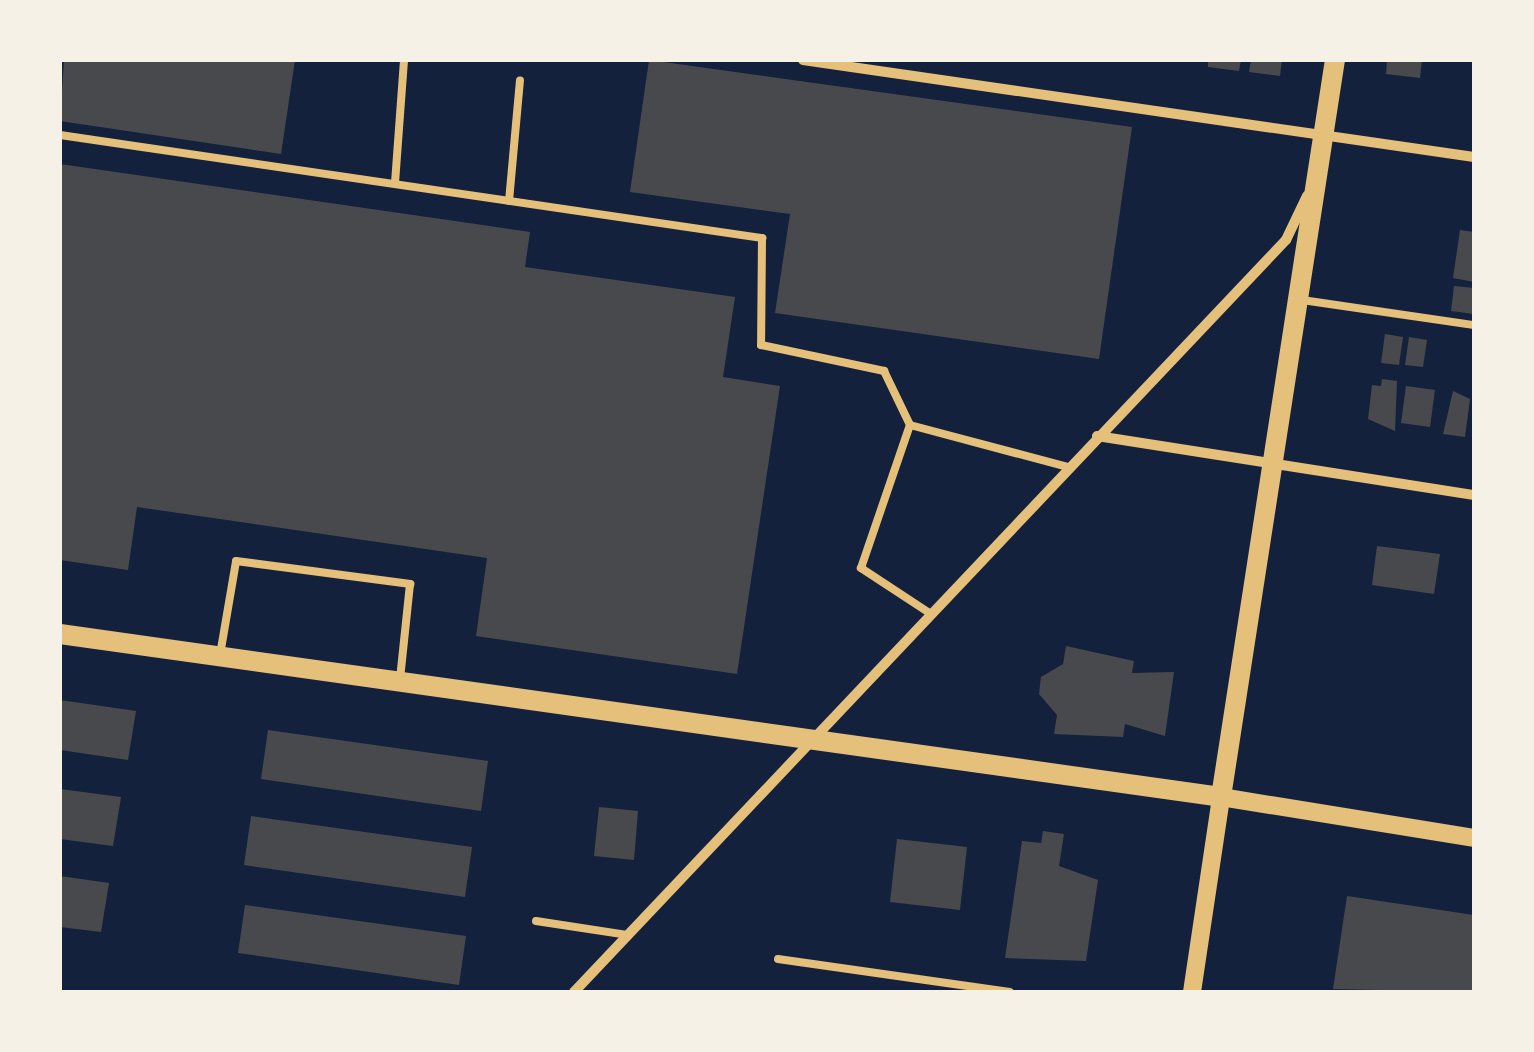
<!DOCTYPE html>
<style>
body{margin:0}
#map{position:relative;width:1534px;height:1052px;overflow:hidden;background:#14213d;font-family:Commissioner,sans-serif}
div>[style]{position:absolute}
.building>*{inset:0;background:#48494c}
.service>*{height:8px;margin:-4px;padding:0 4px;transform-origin:4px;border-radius:4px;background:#e5c07b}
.minor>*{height:10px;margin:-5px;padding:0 5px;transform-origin:5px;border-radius:5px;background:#e5c07b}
.tertiary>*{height:18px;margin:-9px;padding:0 9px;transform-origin:9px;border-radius:9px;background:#e5c07b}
.secondary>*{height:20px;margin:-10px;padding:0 10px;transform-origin:10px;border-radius:10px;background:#e5c07b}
span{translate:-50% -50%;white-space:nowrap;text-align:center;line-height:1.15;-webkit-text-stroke:9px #f6f1e7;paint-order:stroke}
.frame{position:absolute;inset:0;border:62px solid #f6f1e7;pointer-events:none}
</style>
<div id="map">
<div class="building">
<i style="clip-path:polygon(64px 60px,295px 60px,281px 154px,60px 121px)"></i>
<i style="clip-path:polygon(649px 60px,1132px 127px,1099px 359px,775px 313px,790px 214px,630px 192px)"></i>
<i style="clip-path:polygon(1208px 60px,1241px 60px,1239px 71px,1208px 67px)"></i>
<i style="clip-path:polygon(1251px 60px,1282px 60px,1280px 76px,1249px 72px)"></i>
<i style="clip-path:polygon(1387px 60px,1422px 60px,1420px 78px,1386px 74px)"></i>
<i style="clip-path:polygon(60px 164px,530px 232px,525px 267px,735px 297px,723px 377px,780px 386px,737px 674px,476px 636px,487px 558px,137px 507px,128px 570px,60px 560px)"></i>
<i style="clip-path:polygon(1460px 230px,1474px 232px,1474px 282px,1453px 278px)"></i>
<i style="clip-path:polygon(1454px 286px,1474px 288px,1474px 314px,1451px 311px)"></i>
<i style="clip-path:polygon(1385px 334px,1403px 337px,1399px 365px,1381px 363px)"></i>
<i style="clip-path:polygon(1409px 337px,1427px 340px,1423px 367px,1405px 365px)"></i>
<i style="clip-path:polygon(1382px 379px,1397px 381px,1395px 431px,1368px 419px,1372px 385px,1381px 386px)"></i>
<i style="clip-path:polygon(1406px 386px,1435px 390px,1430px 427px,1401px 423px)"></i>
<i style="clip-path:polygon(1453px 391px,1470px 399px,1465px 437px,1443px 434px)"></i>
<i style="clip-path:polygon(1377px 546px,1440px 554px,1434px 594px,1372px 585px)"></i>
<i style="clip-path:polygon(1066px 646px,1134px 661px,1132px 673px,1174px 672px,1165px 736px,1125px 724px,1123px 737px,1054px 734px,1057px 715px,1039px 694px,1041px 677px,1063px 664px)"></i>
<i style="clip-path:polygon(60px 700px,136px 711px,128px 760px,60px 750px)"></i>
<i style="clip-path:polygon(268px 730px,488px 761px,481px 811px,261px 779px)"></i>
<i style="clip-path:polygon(60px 789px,121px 797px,113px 846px,60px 839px)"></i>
<i style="clip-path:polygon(599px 807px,638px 811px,634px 860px,594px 856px)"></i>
<i style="clip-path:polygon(251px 816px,472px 847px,465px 897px,244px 865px)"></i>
<i style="clip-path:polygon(1043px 831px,1064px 834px,1059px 866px,1098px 880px,1086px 961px,1005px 958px,1022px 841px,1041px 843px)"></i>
<i style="clip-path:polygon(897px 839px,967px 847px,960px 910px,890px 902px)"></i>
<i style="clip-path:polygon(60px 876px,109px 883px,101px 932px,60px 927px)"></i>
<i style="clip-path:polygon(1347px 896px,1474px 915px,1474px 992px,1333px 989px)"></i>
<i style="clip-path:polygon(245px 905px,466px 936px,459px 985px,238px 953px)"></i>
</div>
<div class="service">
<i style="left:60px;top:135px;width:710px;rotate:8.35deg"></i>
<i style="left:762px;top:238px;width:107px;rotate:90.5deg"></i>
<i style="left:761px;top:345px;width:126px;rotate:11.9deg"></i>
<i style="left:884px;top:371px;width:60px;rotate:64.3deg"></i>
<i style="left:395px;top:183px;width:123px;rotate:-85.8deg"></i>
<i style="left:509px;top:201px;width:121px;rotate:-84.8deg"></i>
<i style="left:1302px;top:300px;width:174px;rotate:8.3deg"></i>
<i style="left:931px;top:614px;width:84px;rotate:-146.7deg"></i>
<i style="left:861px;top:568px;width:151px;rotate:-71.1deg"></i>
<i style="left:910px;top:425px;width:163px;rotate:14.9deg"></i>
<i style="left:220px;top:655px;width:95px;rotate:-80.3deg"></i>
<i style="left:236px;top:561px;width:176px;rotate:7.5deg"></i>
<i style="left:410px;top:584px;width:96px;rotate:96deg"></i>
<i style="left:536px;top:921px;width:92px;rotate:8.7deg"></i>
<i style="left:778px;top:959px;width:234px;rotate:8.1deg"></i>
</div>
<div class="minor">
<i style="left:803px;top:60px;width:678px;rotate:8.23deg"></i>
<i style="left:1097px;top:436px;width:382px;rotate:8.9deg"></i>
<i style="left:574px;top:992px;width:1036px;rotate:-46.57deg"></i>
<i style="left:1286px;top:240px;width:49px;rotate:-64.5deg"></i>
</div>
<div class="tertiary">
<i style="left:1192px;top:992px;width:197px;rotate:-81.5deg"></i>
<i style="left:1221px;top:797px;width:256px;rotate:9.2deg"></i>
</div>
<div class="secondary">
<i style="left:60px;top:634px;width:1172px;rotate:7.99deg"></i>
<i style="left:1221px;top:797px;width:746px;rotate:-81.21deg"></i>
</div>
<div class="frame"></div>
</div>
